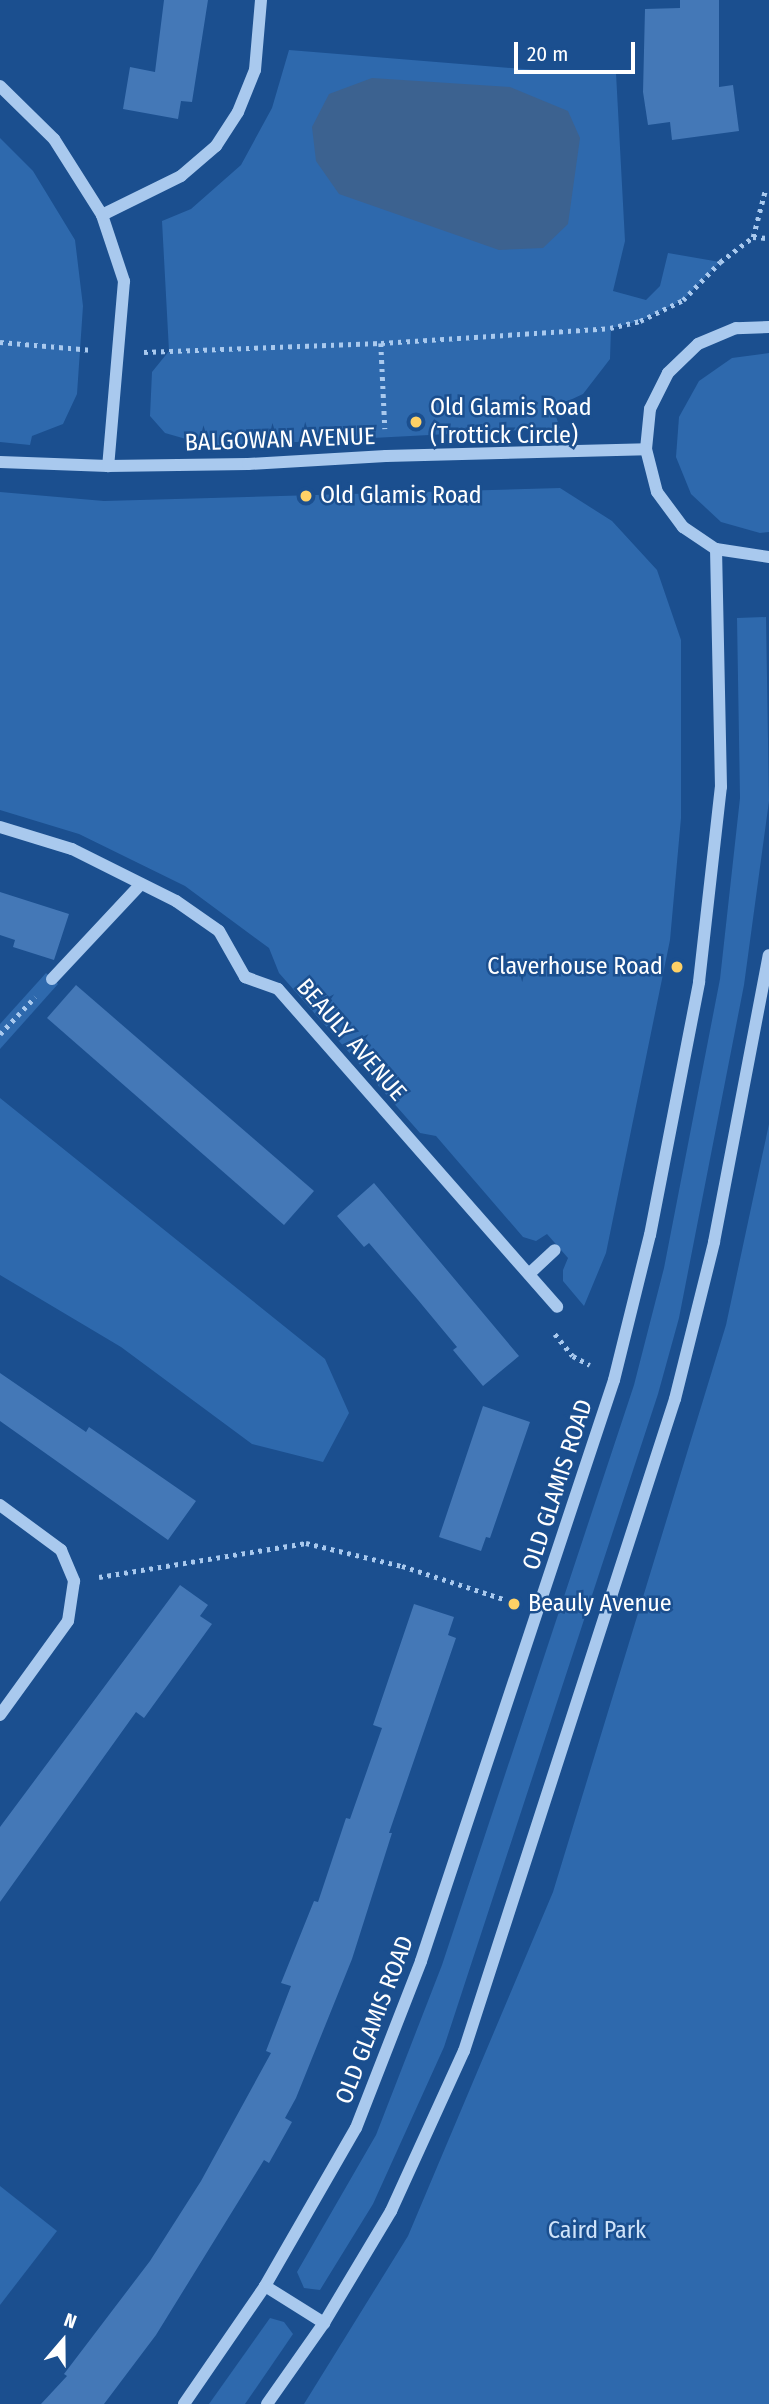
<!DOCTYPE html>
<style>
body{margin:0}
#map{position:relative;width:769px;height:2404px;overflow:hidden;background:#1b4f8f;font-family:"Fira Sans Condensed",sans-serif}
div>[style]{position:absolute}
.green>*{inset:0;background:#2e69ad}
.water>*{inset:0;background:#3c6290}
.building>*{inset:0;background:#4478b7}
.path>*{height:4.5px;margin-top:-2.25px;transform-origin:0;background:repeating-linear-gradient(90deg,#a9c9ee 0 3.5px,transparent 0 8.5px)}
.minor>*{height:12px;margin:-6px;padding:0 6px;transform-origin:6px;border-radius:6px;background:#a9c9ee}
.dots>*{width:19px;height:19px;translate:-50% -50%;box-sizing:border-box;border:4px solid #1b4f8f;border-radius:50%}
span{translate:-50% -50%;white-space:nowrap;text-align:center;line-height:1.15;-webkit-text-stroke:5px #1b4f8f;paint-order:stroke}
.poi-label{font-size:24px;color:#fff}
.left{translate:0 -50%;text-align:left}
.right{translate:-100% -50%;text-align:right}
.street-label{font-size:24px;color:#fff}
.park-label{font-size:24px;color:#cfe3fa}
.north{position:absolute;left:28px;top:2306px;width:70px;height:70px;-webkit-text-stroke:5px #1b4f8f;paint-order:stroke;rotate:20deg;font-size:19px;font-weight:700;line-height:28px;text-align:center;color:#fff}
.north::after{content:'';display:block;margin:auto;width:24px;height:32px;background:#fff;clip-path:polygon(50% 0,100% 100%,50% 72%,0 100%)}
.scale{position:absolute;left:514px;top:42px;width:121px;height:32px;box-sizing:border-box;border:4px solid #fff;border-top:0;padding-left:9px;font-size:21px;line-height:24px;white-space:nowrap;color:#fff;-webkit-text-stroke:5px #1b4f8f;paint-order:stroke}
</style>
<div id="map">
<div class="green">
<i style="clip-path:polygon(289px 50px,572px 73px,616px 73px,625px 241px,613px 291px,646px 300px,660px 286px,668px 253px,720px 262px,683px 300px,640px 321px,611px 328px,610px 359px,583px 394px,553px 408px,560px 428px,186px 448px,186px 439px,165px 433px,150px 416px,152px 372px,169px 351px,162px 221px,191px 209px,241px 165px,272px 108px)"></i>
<i style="clip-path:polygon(0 138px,33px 171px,75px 240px,83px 306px,77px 394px,63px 424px,32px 436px,30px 445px,0 442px)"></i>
<i style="clip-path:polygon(769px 353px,769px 532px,760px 533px,721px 522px,691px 494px,676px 457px,679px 417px,699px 381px,732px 358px)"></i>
<i style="clip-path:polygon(560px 488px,612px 521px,657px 570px,681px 640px,681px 818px,670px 940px,606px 1253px,584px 1306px,563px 1281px,563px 1270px,568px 1258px,547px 1234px,536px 1241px,523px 1237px,436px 1136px,420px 1133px,279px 973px,269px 948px,185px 886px,79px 834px,0 810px,0 492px,104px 501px)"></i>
<i style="clip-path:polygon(766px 617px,769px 801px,744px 985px,679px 1318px,658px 1394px,444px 2047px,373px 2204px,320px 2290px,304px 2288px,297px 2272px,376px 2135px,442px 1965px,634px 1385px,664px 1268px,720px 979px,740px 798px,737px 618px)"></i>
<i style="clip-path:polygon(46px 973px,58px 984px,0 1049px,0 1024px)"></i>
<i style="clip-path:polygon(0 1098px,325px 1359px,349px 1413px,323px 1462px,252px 1444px,121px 1347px,0 1275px)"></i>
<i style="clip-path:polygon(769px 1124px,769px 2404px,304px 2404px,408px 2236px,553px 1892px,726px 1325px)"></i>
<i style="clip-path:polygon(0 2186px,57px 2231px,0 2305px)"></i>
<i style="clip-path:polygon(270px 2318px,284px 2322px,293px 2334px,245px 2404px,209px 2404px)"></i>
</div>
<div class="water">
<i style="clip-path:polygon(372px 78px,510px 87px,568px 111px,580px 138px,568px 224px,543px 248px,499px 250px,339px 194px,316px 161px,312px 127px,329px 94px)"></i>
</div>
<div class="building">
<i style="clip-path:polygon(164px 0,208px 0,192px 102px,181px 101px,178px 119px,123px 109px,130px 67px,155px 72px)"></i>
<i style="clip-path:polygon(680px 0,719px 0,719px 87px,733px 85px,739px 131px,672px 140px,670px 122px,648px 125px,643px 92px,645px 9px,680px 8px)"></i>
<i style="clip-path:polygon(0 892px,69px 914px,54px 960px,13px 947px,15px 940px,0 935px)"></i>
<i style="clip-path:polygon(76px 985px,314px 1191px,284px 1225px,47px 1018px)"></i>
<i style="clip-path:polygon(374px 1183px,519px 1356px,483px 1386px,453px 1350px,457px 1347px,418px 1300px,369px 1243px,364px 1247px,337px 1216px)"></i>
<i style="clip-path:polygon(0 1373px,86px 1432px,89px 1427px,196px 1501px,168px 1540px,0 1421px)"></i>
<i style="clip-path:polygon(483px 1406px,530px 1422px,490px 1538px,486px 1537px,481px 1551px,439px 1537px)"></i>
<i style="clip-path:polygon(180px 1585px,208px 1605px,200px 1616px,212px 1624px,144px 1718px,136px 1712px,0 1902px,0 1827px)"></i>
<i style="clip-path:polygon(414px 1604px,454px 1617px,448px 1635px,456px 1638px,389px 1833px,392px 1833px,352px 1959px,296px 2098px,285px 2118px,292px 2122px,269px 2163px,264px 2160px,156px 2335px,104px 2404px,41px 2404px,67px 2376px,64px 2374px,150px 2261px,201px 2181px,271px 2053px,266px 2051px,291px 1986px,281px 1983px,314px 1901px,318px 1902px,346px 1818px,350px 1819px,382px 1728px,373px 1725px)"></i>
</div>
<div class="path">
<i style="left:753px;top:237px;width:48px;rotate:-75.4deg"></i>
<i style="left:0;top:342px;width:93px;rotate:4.9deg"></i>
<i style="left:381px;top:343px;width:86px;rotate:87.3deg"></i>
<i style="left:144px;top:352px;width:237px;rotate:-2.2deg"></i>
<i style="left:381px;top:343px;width:229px;rotate:-3.7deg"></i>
<i style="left:610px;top:328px;width:31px;rotate:-13deg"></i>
<i style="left:640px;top:321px;width:48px;rotate:-26deg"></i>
<i style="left:683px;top:300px;width:53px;rotate:-45.8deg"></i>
<i style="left:720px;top:262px;width:41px;rotate:-37.1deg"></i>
<i style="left:753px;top:237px;width:16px;rotate:4deg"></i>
<i style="left:0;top:1034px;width:51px;rotate:-46.6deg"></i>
<i style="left:555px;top:1334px;width:28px;rotate:51deg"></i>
<i style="left:573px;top:1356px;width:19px;rotate:28deg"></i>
<i style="left:99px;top:1577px;width:210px;rotate:-9.3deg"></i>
<i style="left:306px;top:1543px;width:99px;rotate:13.5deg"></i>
<i style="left:402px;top:1566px;width:117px;rotate:18deg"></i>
</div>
<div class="minor">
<i style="left:0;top:86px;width:76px;rotate:44.5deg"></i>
<i style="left:54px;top:139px;width:90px;rotate:57.7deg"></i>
<i style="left:102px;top:215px;width:70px;rotate:71.6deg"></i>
<i style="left:124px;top:281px;width:186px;rotate:94.9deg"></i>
<i style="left:102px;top:215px;width:88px;rotate:-26.3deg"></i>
<i style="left:181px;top:176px;width:46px;rotate:-40.6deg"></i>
<i style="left:216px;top:146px;width:40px;rotate:-57.1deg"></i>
<i style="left:238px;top:112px;width:45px;rotate:-68deg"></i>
<i style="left:255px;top:70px;width:70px;rotate:-85.1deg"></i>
<i style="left:769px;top:327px;width:33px;rotate:178deg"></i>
<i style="left:736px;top:328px;width:41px;rotate:157.2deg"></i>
<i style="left:698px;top:344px;width:42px;rotate:136deg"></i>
<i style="left:668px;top:373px;width:40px;rotate:116.6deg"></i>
<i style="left:650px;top:409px;width:40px;rotate:95.7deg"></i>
<i style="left:646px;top:449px;width:44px;rotate:75.7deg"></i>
<i style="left:657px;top:492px;width:44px;rotate:53.4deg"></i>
<i style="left:683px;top:527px;width:40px;rotate:34deg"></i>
<i style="left:716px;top:549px;width:54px;rotate:8.6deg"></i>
<i style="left:0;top:462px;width:108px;rotate:2.1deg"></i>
<i style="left:108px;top:466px;width:140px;rotate:-0.8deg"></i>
<i style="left:248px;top:464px;width:138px;rotate:-3.3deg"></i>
<i style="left:386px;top:456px;width:260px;rotate:-1.5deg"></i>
<i style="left:0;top:827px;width:75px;rotate:17deg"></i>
<i style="left:72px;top:849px;width:116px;rotate:26.6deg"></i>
<i style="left:176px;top:901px;width:52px;rotate:34.9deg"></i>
<i style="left:219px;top:931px;width:53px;rotate:60.5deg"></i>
<i style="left:245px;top:977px;width:35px;rotate:20deg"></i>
<i style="left:278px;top:989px;width:423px;rotate:48.7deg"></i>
<i style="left:52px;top:979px;width:130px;rotate:-46.9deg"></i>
<i style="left:529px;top:1274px;width:35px;rotate:-43deg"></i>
<i style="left:0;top:1505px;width:76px;rotate:36.4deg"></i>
<i style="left:61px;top:1550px;width:34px;rotate:67deg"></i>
<i style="left:74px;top:1581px;width:40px;rotate:98.5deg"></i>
<i style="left:68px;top:1621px;width:116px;rotate:125.9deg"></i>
<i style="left:265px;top:2286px;width:70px;rotate:32.1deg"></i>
<i style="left:184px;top:2404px;width:143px;rotate:-55.5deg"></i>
<i style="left:265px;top:2286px;width:182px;rotate:-60.1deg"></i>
<i style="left:356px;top:2128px;width:179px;rotate:-68.7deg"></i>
<i style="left:421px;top:1961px;width:612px;rotate:-71.62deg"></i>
<i style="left:614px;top:1380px;width:149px;rotate:-76.1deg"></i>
<i style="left:650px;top:1235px;width:258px;rotate:-79deg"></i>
<i style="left:699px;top:982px;width:196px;rotate:-83.6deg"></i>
<i style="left:721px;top:787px;width:238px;rotate:-91.2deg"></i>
<i style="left:267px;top:2404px;width:99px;rotate:-54.9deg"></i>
<i style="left:324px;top:2323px;width:131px;rotate:-59.1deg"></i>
<i style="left:391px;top:2211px;width:176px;rotate:-65.5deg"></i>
<i style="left:464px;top:2051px;width:685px;rotate:-72.07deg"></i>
<i style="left:675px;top:1399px;width:162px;rotate:-76deg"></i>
<i style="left:714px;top:1242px;width:292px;rotate:-79.2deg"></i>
</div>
<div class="dots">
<i style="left:416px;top:422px;background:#ffd166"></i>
<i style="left:306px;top:496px;background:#ffd166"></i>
<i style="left:677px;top:967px;background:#ffd166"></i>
<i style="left:514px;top:1604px;background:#ffd166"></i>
</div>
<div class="poi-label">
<span class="left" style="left:430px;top:422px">Old Glamis Road<br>(Trottick Circle)</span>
<span class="left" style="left:320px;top:496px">Old Glamis Road</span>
<span class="right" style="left:663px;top:967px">Claverhouse Road</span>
<span class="left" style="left:528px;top:1604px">Beauly Avenue</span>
</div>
<div class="street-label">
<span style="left:280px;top:440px;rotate:-2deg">BALGOWAN AVENUE</span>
<span style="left:351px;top:1040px;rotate:49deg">BEAULY AVENUE</span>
<span style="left:558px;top:1485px;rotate:-72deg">OLD GLAMIS ROAD</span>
<span style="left:375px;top:2020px;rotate:-69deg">OLD GLAMIS ROAD</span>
</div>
<div class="park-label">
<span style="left:597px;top:2231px">Caird Park</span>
</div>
<div class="north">N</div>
<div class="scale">20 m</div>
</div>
